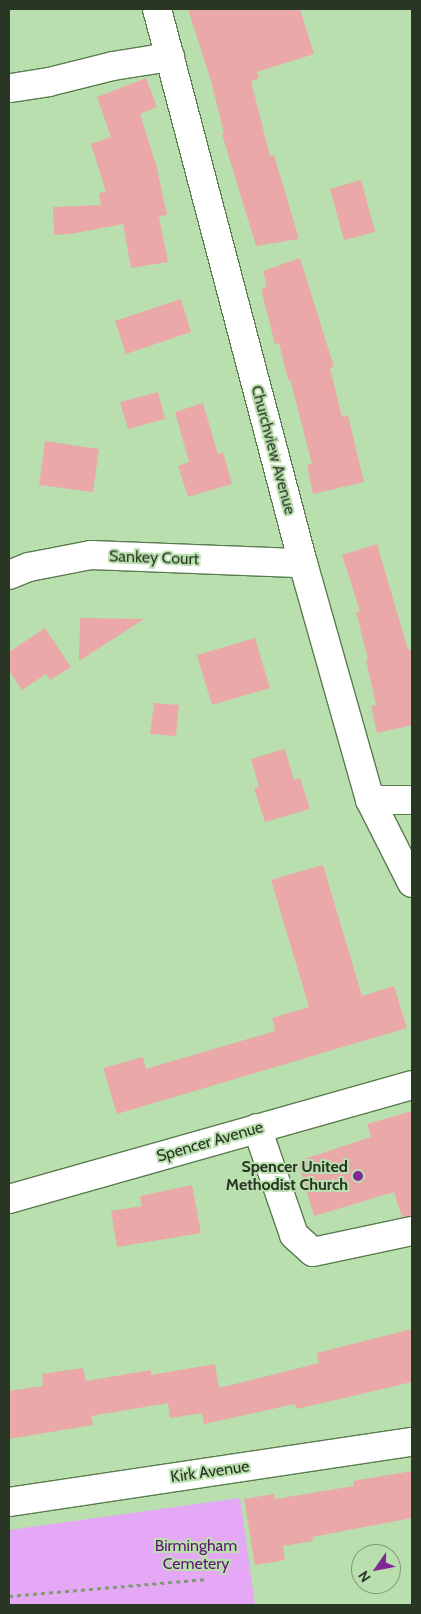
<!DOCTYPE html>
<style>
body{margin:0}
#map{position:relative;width:421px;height:1614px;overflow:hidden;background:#badfae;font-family:Cabin,sans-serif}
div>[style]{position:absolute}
.green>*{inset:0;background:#e4a8f7}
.building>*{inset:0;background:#eaa8a9}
.path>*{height:3px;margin-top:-1.5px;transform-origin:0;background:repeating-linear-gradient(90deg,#7f9b76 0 4px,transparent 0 8px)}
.roads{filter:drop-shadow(1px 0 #597b4e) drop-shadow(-1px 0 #597b4e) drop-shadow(0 1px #597b4e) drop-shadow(0 -1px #597b4e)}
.minor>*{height:28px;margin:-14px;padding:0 14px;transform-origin:14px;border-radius:14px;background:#fff}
.dots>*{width:14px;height:14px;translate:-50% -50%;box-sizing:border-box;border:2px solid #badfae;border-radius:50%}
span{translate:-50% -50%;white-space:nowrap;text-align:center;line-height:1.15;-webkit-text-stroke:4px #badfae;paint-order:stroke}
.street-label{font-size:16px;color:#283623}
.poi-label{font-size:16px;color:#283623;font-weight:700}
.right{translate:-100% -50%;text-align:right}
.park-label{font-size:16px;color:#601774}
.frame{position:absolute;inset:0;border:10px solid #283623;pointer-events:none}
.north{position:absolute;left:351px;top:1544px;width:50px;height:50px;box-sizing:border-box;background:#badfae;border:1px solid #809b76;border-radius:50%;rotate:237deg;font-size:14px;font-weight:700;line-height:20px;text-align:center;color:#283623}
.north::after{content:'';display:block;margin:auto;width:18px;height:22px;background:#7f2896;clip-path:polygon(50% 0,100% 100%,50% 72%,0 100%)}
</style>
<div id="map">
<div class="green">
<i style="clip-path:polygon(240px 1498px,255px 1605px,9px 1605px,9px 1530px)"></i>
</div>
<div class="building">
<i style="clip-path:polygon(188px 9px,300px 9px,314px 54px,257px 72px,259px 78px,251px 81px,270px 156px,274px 155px,299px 239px,256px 246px,222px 134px,224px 133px,211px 81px)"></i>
<i style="clip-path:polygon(146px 78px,157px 107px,140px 114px,157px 168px,167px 215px,159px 216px,168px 262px,131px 268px,123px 224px,70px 234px,54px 235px,53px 207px,101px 205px,99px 193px,106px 192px,91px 144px,111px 137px,97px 97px)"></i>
<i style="clip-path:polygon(361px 180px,375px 232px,344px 240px,330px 189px)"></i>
<i style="clip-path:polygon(300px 258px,334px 367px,330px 368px,342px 417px,348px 415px,364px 482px,313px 494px,307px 465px,312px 464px,290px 379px,288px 380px,279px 343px,275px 344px,261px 289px,267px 287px,263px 271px)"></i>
<i style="clip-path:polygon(181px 299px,191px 332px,126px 354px,115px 321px)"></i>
<i style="clip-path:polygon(158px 392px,165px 419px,128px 429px,120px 402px)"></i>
<i style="clip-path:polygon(203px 403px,218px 454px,223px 452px,232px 484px,188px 497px,178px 466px,189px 462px,175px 412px)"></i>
<i style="clip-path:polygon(45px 441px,99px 449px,93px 492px,39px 485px)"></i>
<i style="clip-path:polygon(377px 544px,408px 650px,412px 649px,412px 725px,377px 733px,371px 706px,376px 705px,366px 660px,368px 659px,356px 612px,360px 611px,342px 555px)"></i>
<i style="clip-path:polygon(80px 618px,144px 619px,79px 661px)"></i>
<i style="clip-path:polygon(45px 628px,71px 667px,50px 680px,46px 674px,22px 690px,9px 670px,9px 652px)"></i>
<i style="clip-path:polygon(255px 638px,270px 688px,212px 705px,197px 655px)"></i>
<i style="clip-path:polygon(154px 703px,179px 705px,176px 736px,150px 734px)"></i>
<i style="clip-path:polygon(285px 749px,294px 780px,300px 778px,310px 809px,265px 822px,254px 788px,259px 787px,251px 759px)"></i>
<i style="clip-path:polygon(323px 865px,362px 996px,394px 986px,407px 1028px,117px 1114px,103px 1068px,143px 1057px,146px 1069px,275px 1031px,272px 1018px,309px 1007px,271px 880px)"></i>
<i style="clip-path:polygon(412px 1111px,412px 1216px,402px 1217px,394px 1192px,314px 1216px,298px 1161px,371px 1137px,367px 1124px)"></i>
<i style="clip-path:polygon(192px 1185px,201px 1233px,117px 1247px,111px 1211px,142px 1206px,140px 1196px)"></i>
<i style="clip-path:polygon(412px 1329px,412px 1382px,297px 1409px,295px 1404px,204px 1424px,202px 1413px,170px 1418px,168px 1403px,91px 1416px,93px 1425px,9px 1439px,9px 1391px,43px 1386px,42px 1374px,83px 1368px,86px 1381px,151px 1370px,151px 1375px,215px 1364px,219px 1388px,319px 1363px,317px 1353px)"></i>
<i style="clip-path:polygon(412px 1471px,412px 1518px,312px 1537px,313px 1541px,283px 1546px,285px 1560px,255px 1565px,244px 1499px,274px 1494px,275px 1499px,354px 1486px,353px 1481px)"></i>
</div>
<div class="path">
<i style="left:9px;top:1596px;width:199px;rotate:-4.9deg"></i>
</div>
<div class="roads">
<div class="minor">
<i style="left:157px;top:9px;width:573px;rotate:75.24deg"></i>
<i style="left:303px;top:563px;width:246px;rotate:74.2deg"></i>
<i style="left:370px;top:800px;width:93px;rotate:63.2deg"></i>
<i style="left:11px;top:88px;width:38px;rotate:-9deg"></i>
<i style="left:49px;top:82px;width:66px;rotate:-14deg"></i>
<i style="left:113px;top:66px;width:58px;rotate:-9deg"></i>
<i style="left:9px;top:575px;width:22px;rotate:-22deg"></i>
<i style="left:29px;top:567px;width:63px;rotate:-11deg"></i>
<i style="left:91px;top:555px;width:212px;rotate:2.2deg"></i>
<i style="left:370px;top:800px;width:42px"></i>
<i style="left:257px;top:1128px;width:113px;rotate:70.9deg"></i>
<i style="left:294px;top:1235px;width:25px;rotate:42deg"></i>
<i style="left:313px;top:1252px;width:101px;rotate:-12deg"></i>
<i style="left:9px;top:1199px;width:419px;rotate:-15.8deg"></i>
<i style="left:9px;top:1502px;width:407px;rotate:-8.5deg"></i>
</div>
</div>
<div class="dots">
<i style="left:358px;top:1176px;background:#7f2896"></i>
</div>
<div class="street-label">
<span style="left:273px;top:450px;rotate:75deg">Churchview Avenue</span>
<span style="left:154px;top:558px;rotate:2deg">Sankey Court</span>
<span style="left:210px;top:1142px;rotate:-16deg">Spencer Avenue</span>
<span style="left:210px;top:1472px;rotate:-8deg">Kirk Avenue</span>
</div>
<div class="poi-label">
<span class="right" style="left:348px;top:1176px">Spencer United<br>Methodist Church</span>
</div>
<div class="park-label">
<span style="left:196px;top:1555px">Birmingham<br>Cemetery</span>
</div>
<div class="frame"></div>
<div class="north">N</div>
</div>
